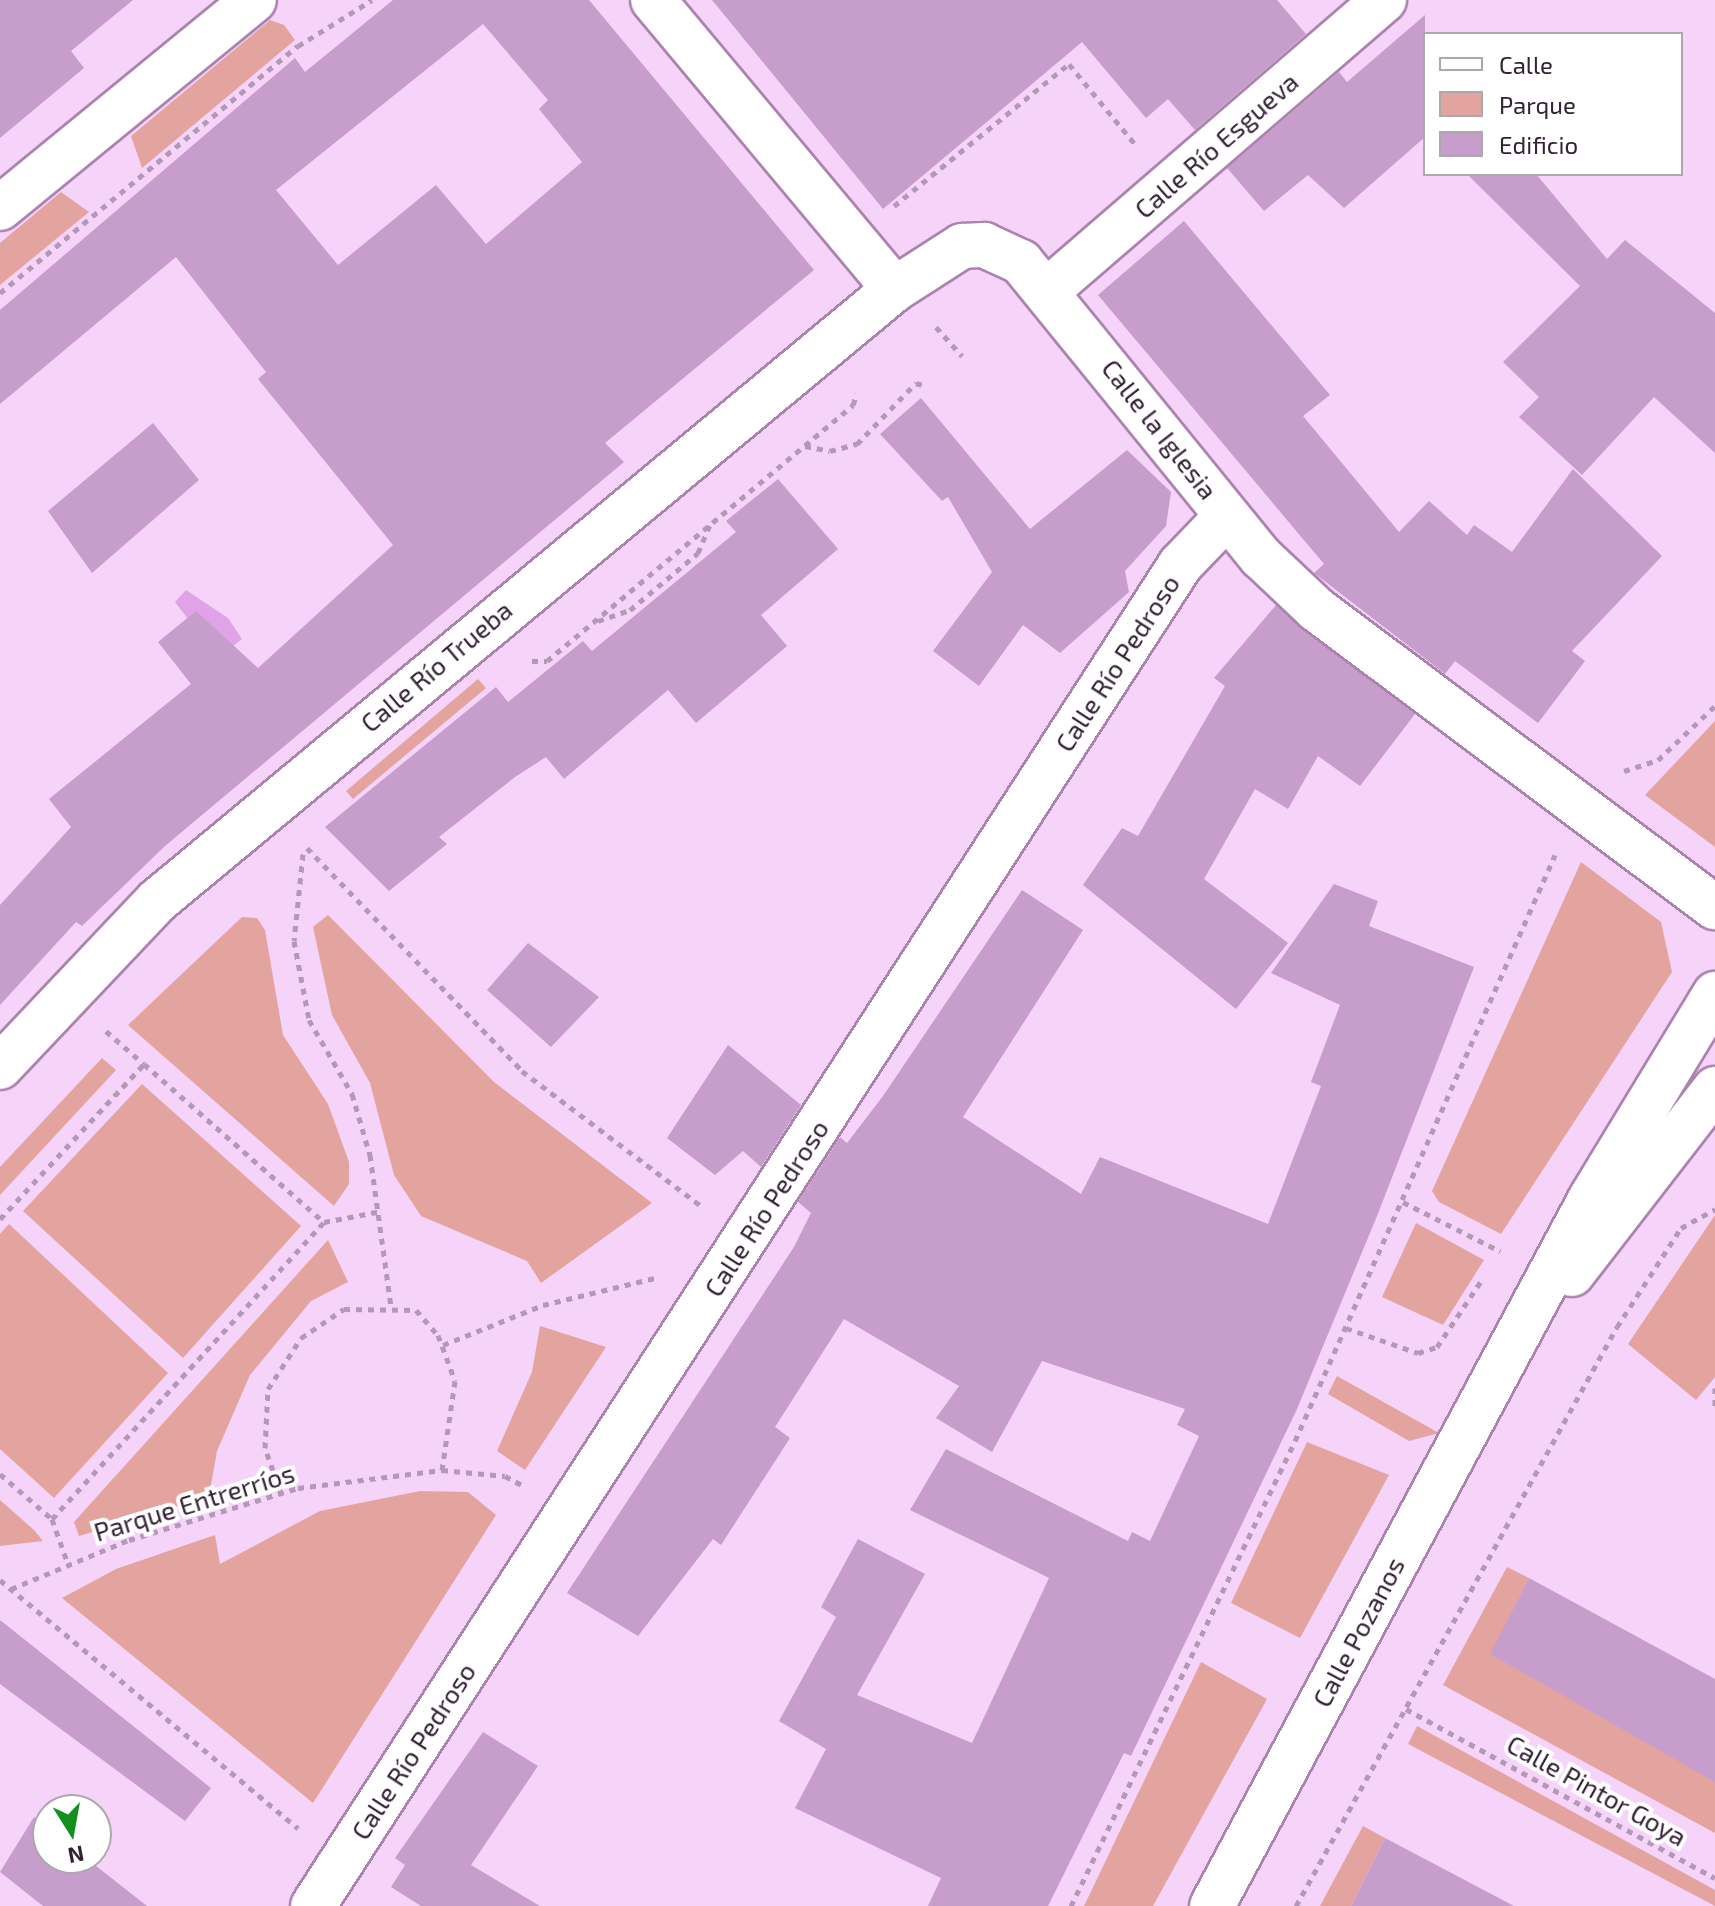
<!DOCTYPE html>
<meta charset="utf-8">
<style>
body{margin:0}
#map{position:relative;width:1715px;height:1906px;overflow:hidden;background:#f6d3f9;font-family:"Exo 2",sans-serif}
div>[style]{position:absolute}
.green>*{inset:0;background:#e3a49f}
.water>*{inset:0;background:#e1a3e7}
.building>*{inset:0;background:#c79dcb}
.path>*{height:5px;margin-top:-2.5px;transform-origin:0;background:repeating-linear-gradient(90deg,#b498b7 0 6px,transparent 0 12px)}
.roads{filter:drop-shadow(2px 0 #ab83af) drop-shadow(-2px 0 #ab83af) drop-shadow(0 2px #ab83af) drop-shadow(0 -2px #ab83af)}
.street>*{height:44px;margin:-22px;padding:0 22px;transform-origin:22px;border-radius:22px;background:#fff}
span{translate:-50% -50%;white-space:nowrap;text-align:center;line-height:1.15;-webkit-text-stroke:8px #fff;paint-order:stroke}
.street-label{font-size:26px;color:#322234}
.legend{position:absolute;left:1423px;top:32px;width:260px;height:144px;box-sizing:border-box;background:#fff;border:2px solid #ada7ae;margin:0;padding:10px 14px;list-style:none;font-size:24px;color:#322234}
.legend li{display:flex;align-items:center;gap:16px;height:40px}
.legend b{width:40px;border:2px solid #ada7ae}
.north{position:absolute;left:32px;top:1794px;width:80px;height:80px;box-sizing:border-box;background:#fff;border:2px solid #ada7ae;border-radius:50%;rotate:169deg;font-size:22px;font-weight:700;line-height:32px;text-align:center;color:#322234}
.north::after{content:'';display:block;margin:auto;width:28px;height:36px;background:#128f1d;clip-path:polygon(50% 0,100% 100%,50% 72%,0 100%)}
</style>
<div id="map">
<div class="green">
<i style="clip-path:polygon(270px 20px,284px 25px,295px 40px,142px 168px,131px 136px)"></i>
<i style="clip-path:polygon(61px 192px,89px 212px,0 285px,0 243px)"></i>
<i style="clip-path:polygon(478px 679px,486px 688px,353px 799px,346px 791px)"></i>
<i style="clip-path:polygon(1715px 721px,1715px 847px,1645px 795px)"></i>
<i style="clip-path:polygon(1581px 862px,1661px 922px,1672px 972px,1501px 1234px,1439px 1202px,1432px 1191px)"></i>
<i style="clip-path:polygon(328px 915px,494px 1082px,652px 1203px,541px 1283px,527px 1261px,421px 1216px,394px 1175px,370px 1083px,332px 1015px,313px 927px)"></i>
<i style="clip-path:polygon(242px 917px,257px 918px,265px 930px,283px 1035px,328px 1104px,349px 1162px,349px 1184px,334px 1206px,128px 1025px)"></i>
<i style="clip-path:polygon(102px 1058px,116px 1070px,0 1195px,0 1167px)"></i>
<i style="clip-path:polygon(142px 1084px,301px 1226px,183px 1358px,23px 1211px)"></i>
<i style="clip-path:polygon(1715px 1215px,1715px 1377px,1696px 1400px,1628px 1344px)"></i>
<i style="clip-path:polygon(1416px 1223px,1484px 1260px,1443px 1325px,1382px 1297px)"></i>
<i style="clip-path:polygon(9px 1224px,168px 1373px,54px 1498px,0 1449px,0 1234px)"></i>
<i style="clip-path:polygon(328px 1240px,348px 1282px,311px 1301px,250px 1375px,217px 1451px,211px 1485px,196px 1501px,79px 1536px,74px 1522px)"></i>
<i style="clip-path:polygon(540px 1326px,606px 1347px,525px 1470px,497px 1451px,532px 1372px)"></i>
<i style="clip-path:polygon(1337px 1376px,1439px 1433px,1409px 1441px,1328px 1394px)"></i>
<i style="clip-path:polygon(1307px 1442px,1389px 1475px,1300px 1638px,1231px 1603px)"></i>
<i style="clip-path:polygon(420px 1491px,468px 1492px,496px 1515px,313px 1803px,62px 1598px,116px 1569px,215px 1535px,220px 1564px,320px 1511px)"></i>
<i style="clip-path:polygon(0 1500px,34px 1530px,43px 1541px,0 1546px)"></i>
<i style="clip-path:polygon(1507px 1567px,1529px 1578px,1491px 1654px,1715px 1781px,1715px 1833px,1443px 1685px)"></i>
<i style="clip-path:polygon(1201px 1662px,1267px 1699px,1153px 1906px,1084px 1906px)"></i>
<i style="clip-path:polygon(1417px 1726px,1715px 1890px,1715px 1906px,1408px 1744px)"></i>
<i style="clip-path:polygon(1363px 1826px,1385px 1838px,1351px 1906px,1320px 1906px)"></i>
</div>
<div class="water">
<i style="clip-path:polygon(186px 590px,228px 618px,242px 639px,218px 658px,175px 602px)"></i>
</div>
<div class="building">
<i style="clip-path:polygon(0 0,133px 0,71px 51px,84px 68px,0 138px)"></i>
<i style="clip-path:polygon(evenodd,393px 0,589px 0,814px 270px,605px 443px,624px 462px,165px 846px,82px 926px,76px 922px,0 1005px,0 905px,71px 827px,49px 799px,191px 684px,158px 642px,196px 611px,258px 668px,393px 545px,258px 379px,266px 372px,176px 257px,0 404px,0 310px,295px 58px,305px 72px,393px 0,483px 24px,548px 100px,539px 109px,582px 162px,486px 244px,436px 185px,338px 265px,276px 190px,483px 24px)"></i>
<i style="clip-path:polygon(712px 0,1277px 0,1306px 34px,1195px 130px,1168px 99px,1146px 118px,1082px 42px,883px 209px)"></i>
<i style="clip-path:polygon(1425px 15px,1425px 137px,1344px 208px,1308px 175px,1264px 211px,1227px 168px,1339px 72px,1347px 82px)"></i>
<i style="clip-path:polygon(1467px 174px,1536px 174px,1607px 259px,1625px 240px,1715px 313px,1715px 453px,1654px 397px,1582px 475px,1519px 417px,1539px 397px,1503px 362px,1580px 286px)"></i>
<i style="clip-path:polygon(1184px 221px,1330px 395px,1303px 416px,1399px 532px,1429px 501px,1467px 535px,1474px 525px,1512px 552px,1573px 469px,1662px 556px,1572px 651px,1585px 661px,1538px 723px,1455px 661px,1445px 674px,1314px 573px,1324px 564px,1098px 295px)"></i>
<i style="clip-path:polygon(921px 398px,1030px 529px,1127px 450px,1171px 492px,1166px 526px,1125px 571px,1129px 592px,1060px 653px,1023px 625px,979px 686px,933px 651px,992px 572px,948px 497px,942px 501px,880px 434px)"></i>
<i style="clip-path:polygon(153px 423px,199px 480px,92px 573px,48px 511px)"></i>
<i style="clip-path:polygon(778px 479px,838px 549px,761px 615px,787px 646px,696px 723px,668px 690px,564px 779px,546px 757px,515px 777px,439px 837px,447px 844px,389px 891px,325px 827px,496px 687px,508px 702px,583px 641px,592px 651px,736px 532px,726px 521px)"></i>
<i style="clip-path:polygon(1276px 605px,1415px 714px,1360px 786px,1318px 756px,1288px 809px,1255px 789px,1204px 879px,1288px 943px,1236px 1009px,1083px 885px,1122px 828px,1138px 836px,1225px 686px,1214px 678px)"></i>
<i style="clip-path:polygon(1334px 884px,1378px 901px,1369px 926px,1474px 967px,1377px 1216px,1297px 1409px,1131px 1756px,1124px 1753px,1048px 1906px,928px 1906px,941px 1878px,795px 1808px,826px 1749px,779px 1721px,836px 1617px,821px 1607px,858px 1539px,925px 1574px,857px 1695px,972px 1743px,1049px 1578px,910px 1510px,946px 1449px,1128px 1541px,1132px 1532px,1150px 1541px,1199px 1436px,1177px 1425px,1185px 1409px,1042px 1361px,992px 1452px,936px 1418px,959px 1386px,844px 1319px,775px 1427px,790px 1438px,721px 1545px,713px 1539px,638px 1636px,567px 1593px,794px 1247px,811px 1213px,798px 1202px,840px 1137px,847px 1143px,883px 1096px,1022px 890px,1083px 930px,963px 1117px,1081px 1194px,1100px 1157px,1268px 1224px,1321px 1086px,1311px 1082px,1340px 1005px,1271px 973px)"></i>
<i style="clip-path:polygon(528px 943px,599px 997px,551px 1047px,487px 990px)"></i>
<i style="clip-path:polygon(728px 1045px,801px 1105px,761px 1167px,743px 1151px,715px 1175px,667px 1138px)"></i>
<i style="clip-path:polygon(1529px 1578px,1715px 1679px,1715px 1782px,1490px 1654px)"></i>
<i style="clip-path:polygon(0 1620px,211px 1788px,185px 1821px,0 1684px)"></i>
<i style="clip-path:polygon(483px 1732px,538px 1766px,471px 1865px,540px 1906px,421px 1906px,391px 1887px,405px 1865px,395px 1858px)"></i>
<i style="clip-path:polygon(34px 1817px,48px 1828px,48px 1858px,86px 1858px,147px 1906px,43px 1906px,0 1872px)"></i>
<i style="clip-path:polygon(1385px 1838px,1514px 1906px,1351px 1906px)"></i>
</div>
<div class="path">
<i style="left:894px;top:206px;width:225px;rotate:-39.1deg"></i>
<i style="left:1069px;top:64px;width:104px;rotate:50.5deg"></i>
<i style="left:0;top:293px;width:387px;rotate:-39.7deg"></i>
<i style="left:298px;top:46px;width:87px;rotate:-31.9deg"></i>
<i style="left:936px;top:327px;width:39px;rotate:48deg"></i>
<i style="left:805px;top:446px;width:25px;rotate:11deg"></i>
<i style="left:830px;top:451px;width:28px;rotate:-15deg"></i>
<i style="left:857px;top:444px;width:85px;rotate:-46deg"></i>
<i style="left:916px;top:383px;width:10px;rotate:17deg"></i>
<i style="left:598px;top:621px;width:34px;rotate:-19deg"></i>
<i style="left:630px;top:610px;width:89px;rotate:-40deg"></i>
<i style="left:698px;top:553px;width:30px;rotate:-67deg"></i>
<i style="left:532px;top:661px;width:15px"></i>
<i style="left:547px;top:661px;width:399px;rotate:-39.9deg"></i>
<i style="left:853px;top:405px;width:12px;rotate:-70deg"></i>
<i style="left:1624px;top:771px;width:36px;rotate:-18deg"></i>
<i style="left:1658px;top:760px;width:79px;rotate:-43.5deg"></i>
<i style="left:307px;top:848px;width:310px;rotate:46deg"></i>
<i style="left:522px;top:1071px;width:224px;rotate:37deg"></i>
<i style="left:303px;top:854px;width:87px;rotate:95.9deg"></i>
<i style="left:294px;top:941px;width:80px;rotate:79.2deg"></i>
<i style="left:309px;top:1020px;width:86px;rotate:59.8deg"></i>
<i style="left:352px;top:1094px;width:64px;rotate:73.6deg"></i>
<i style="left:370px;top:1155px;width:152px;rotate:82.1deg"></i>
<i style="left:106px;top:1031px;width:50px;rotate:41deg"></i>
<i style="left:1403px;top:1202px;width:109px;rotate:26.8deg"></i>
<i style="left:0;top:1219px;width:212px;rotate:-47.1deg"></i>
<i style="left:144px;top:1064px;width:240px;rotate:41.3deg"></i>
<i style="left:1346px;top:1328px;width:76px;rotate:19.1deg"></i>
<i style="left:1418px;top:1353px;width:20px;rotate:-18deg"></i>
<i style="left:1437px;top:1347px;width:79px;rotate:-56.3deg"></i>
<i style="left:443px;top:1345px;width:108px;rotate:-21.8deg"></i>
<i style="left:543px;top:1305px;width:115px;rotate:-13.6deg"></i>
<i style="left:1715px;top:1388px;width:20px;rotate:90deg"></i>
<i style="left:0;top:1474px;width:69px;rotate:40.9deg"></i>
<i style="left:52px;top:1519px;width:403px;rotate:-47.5deg"></i>
<i style="left:324px;top:1222px;width:59px;rotate:-10.7deg"></i>
<i style="left:281px;top:1493px;width:48px;rotate:-109.6deg"></i>
<i style="left:265px;top:1448px;width:59px;rotate:-87.1deg"></i>
<i style="left:268px;top:1389px;width:61px;rotate:-57.1deg"></i>
<i style="left:301px;top:1338px;width:52px;rotate:-34deg"></i>
<i style="left:344px;top:1309px;width:72px;rotate:0.8deg"></i>
<i style="left:416px;top:1310px;width:33px;rotate:49deg"></i>
<i style="left:438px;top:1335px;width:49px;rotate:69.7deg"></i>
<i style="left:455px;top:1381px;width:90px;rotate:98.3deg"></i>
<i style="left:52px;top:1519px;width:48px;rotate:70.4deg"></i>
<i style="left:0;top:1580px;width:388px;rotate:39.8deg"></i>
<i style="left:11px;top:1589px;width:128px;rotate:-22.6deg"></i>
<i style="left:129px;top:1540px;width:177px;rotate:-17.1deg"></i>
<i style="left:298px;top:1488px;width:145px;rotate:-7.1deg"></i>
<i style="left:442px;top:1470px;width:63px;rotate:5.4deg"></i>
<i style="left:505px;top:1476px;width:19px;rotate:28deg"></i>
<i style="left:1406px;top:1709px;width:352px;rotate:28.7deg"></i>
<i style="left:1071px;top:1906px;width:516px;rotate:-64.28deg"></i>
<i style="left:1295px;top:1441px;width:641px;rotate:-66.07deg"></i>
<i style="left:1296px;top:1906px;width:662px;rotate:-61deg"></i>
<i style="left:1617px;top:1327px;width:118px;rotate:-57.1deg"></i>
<i style="left:1681px;top:1228px;width:39px;rotate:-29deg"></i>
</div>
<div class="roads">
<div class="street">
<i style="left:653px;top:0;width:377px;rotate:50.1deg"></i>
<i style="left:0;top:208px;width:328px;rotate:-39.3deg"></i>
<i style="left:1048px;top:290px;width:444px;rotate:-40.8deg"></i>
<i style="left:0;top:1067px;width:228px;rotate:-46.6deg"></i>
<i style="left:157px;top:901px;width:959px;rotate:-39.67deg"></i>
<i style="left:895px;top:289px;width:80px;rotate:-32.7deg"></i>
<i style="left:962px;top:246px;width:22px;rotate:-3deg"></i>
<i style="left:984px;top:245px;width:41px;rotate:24.7deg"></i>
<i style="left:1021px;top:262px;width:380px;rotate:50.9deg"></i>
<i style="left:1261px;top:557px;width:76px;rotate:43.4deg"></i>
<i style="left:1316px;top:609px;width:498px;rotate:36.8deg"></i>
<i style="left:1572px;top:1274px;width:234px;rotate:-52.3deg"></i>
<i style="left:313px;top:1906px;width:1598px;rotate:-57.11deg"></i>
<i style="left:1181px;top:564px;width:66px;rotate:-46.2deg"></i>
<i style="left:1212px;top:1906px;width:803px;rotate:-61.84deg"></i>
<i style="left:1591px;top:1198px;width:239px;rotate:-58.7deg"></i>
</div>
</div>
<div class="street-label">
<span style="left:1216px;top:145px;rotate:-41deg">Calle Río Esgueva</span>
<span style="left:1160px;top:429px;rotate:52deg">Calle la Iglesia</span>
<span style="left:1117px;top:663px;rotate:-57deg">Calle Río Pedroso</span>
<span style="left:436px;top:666px;rotate:-40deg">Calle Río Trueba</span>
<span style="left:766px;top:1208px;rotate:-57deg">Calle Río Pedroso</span>
<span style="left:194px;top:1502px;rotate:-17deg">Parque Entrerríos</span>
<span style="left:1358px;top:1632px;rotate:-62deg">Calle Pozanos</span>
<span style="left:413px;top:1751px;rotate:-57deg">Calle Río Pedroso</span>
<span style="left:1597px;top:1790px;rotate:29deg">Calle Pintor Goya</span>
</div>
<ul class="legend">
<li><b style="height:10px;background:#fff"></b>Calle</li>
<li><b style="height:22px;background:#e3a49f"></b>Parque</li>
<li><b style="height:22px;background:#c79dcb"></b>Edificio</li>
</ul>
<div class="north">N</div>
</div>
